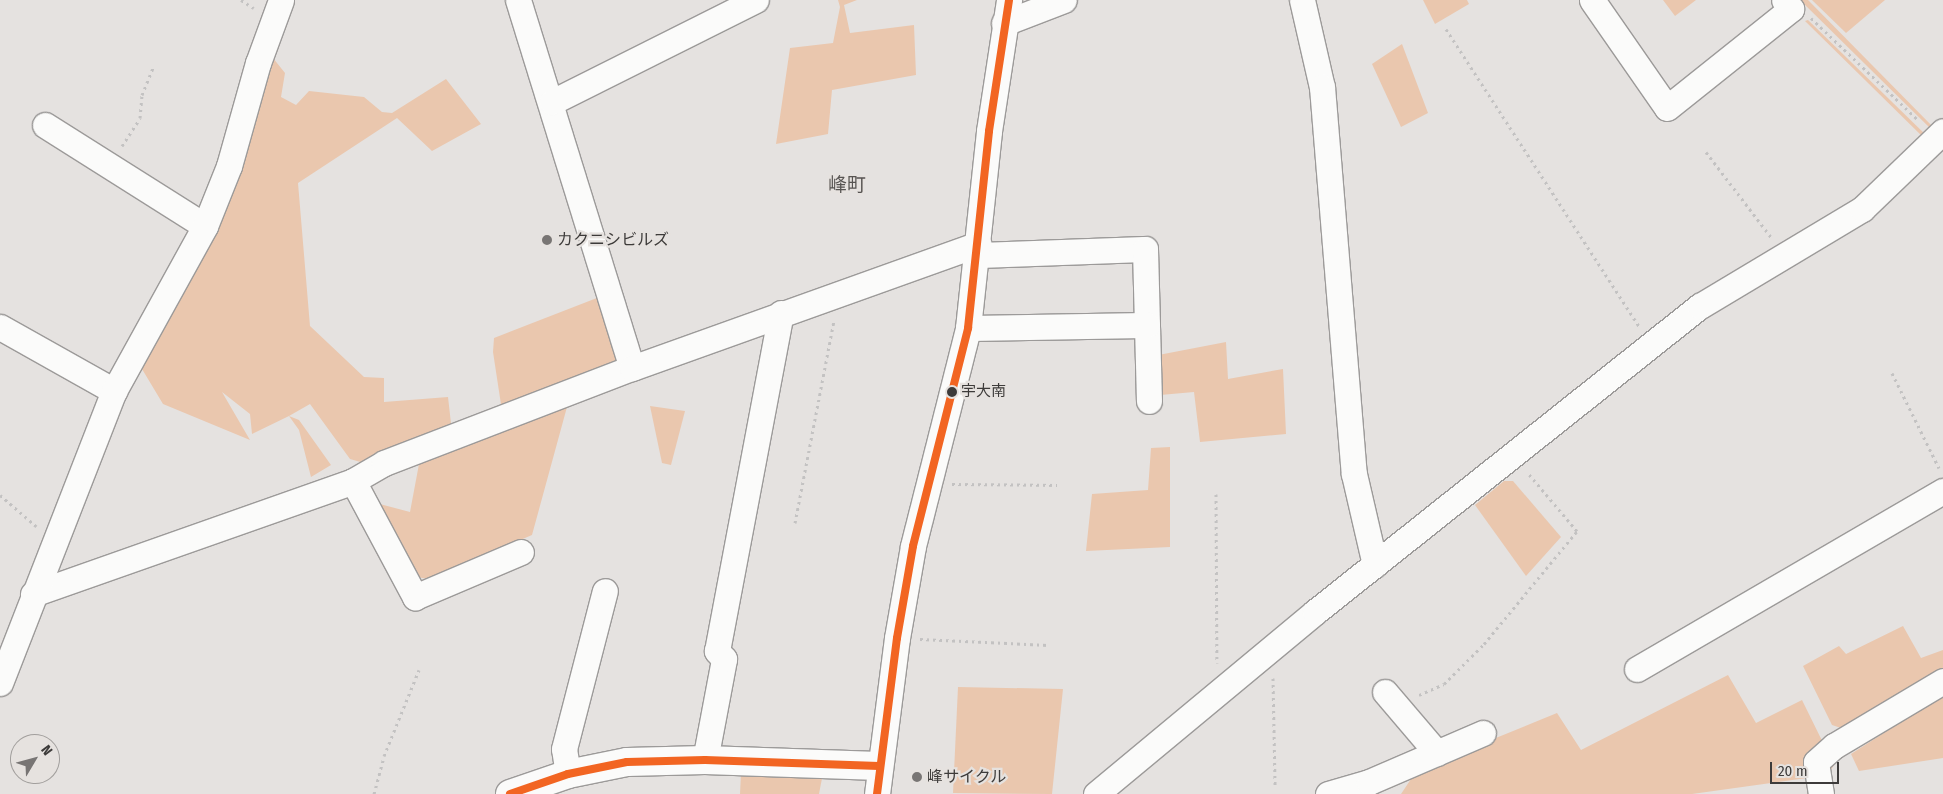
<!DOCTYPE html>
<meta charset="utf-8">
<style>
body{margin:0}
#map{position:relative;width:1943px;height:794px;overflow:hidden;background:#e5e2e0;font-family:"Fira Sans Condensed","Noto Sans JP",sans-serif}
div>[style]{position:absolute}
.green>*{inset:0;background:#eac7ae}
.path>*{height:3px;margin-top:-1.5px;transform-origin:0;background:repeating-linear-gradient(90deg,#c3c2c2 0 2.5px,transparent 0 6.5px)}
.roads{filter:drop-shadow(1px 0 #9c9a99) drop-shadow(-1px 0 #9c9a99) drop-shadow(0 1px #9c9a99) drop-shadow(0 -1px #9c9a99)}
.street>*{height:25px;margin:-12.5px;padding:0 12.5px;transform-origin:12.5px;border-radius:12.5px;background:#fbfbfa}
.secondary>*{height:28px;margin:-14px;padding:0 14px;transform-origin:14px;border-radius:14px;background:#fbfbfa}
.bus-1>*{height:8px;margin:-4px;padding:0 4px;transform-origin:4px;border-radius:4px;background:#f26522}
.dots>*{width:14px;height:14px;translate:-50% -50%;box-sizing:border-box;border:2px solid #e6e2df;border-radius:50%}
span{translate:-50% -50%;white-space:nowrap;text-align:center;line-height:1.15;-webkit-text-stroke:4.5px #e6e2df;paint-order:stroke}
.bus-label{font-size:15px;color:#3d3b3a}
.left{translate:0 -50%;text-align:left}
.poi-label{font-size:16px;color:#3d3b3a}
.quarter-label{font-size:19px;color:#575452}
.north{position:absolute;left:10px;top:734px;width:50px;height:50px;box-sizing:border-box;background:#e6e2df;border:1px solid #a29f9d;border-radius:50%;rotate:53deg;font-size:14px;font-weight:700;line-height:20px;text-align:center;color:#3d3b3a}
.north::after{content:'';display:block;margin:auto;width:18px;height:22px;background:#787574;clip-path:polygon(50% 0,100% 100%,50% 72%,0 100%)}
.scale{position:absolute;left:1770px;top:762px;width:69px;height:22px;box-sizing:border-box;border:2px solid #3d3b3a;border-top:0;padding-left:6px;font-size:15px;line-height:18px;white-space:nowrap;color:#3d3b3a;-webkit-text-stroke:4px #e6e2df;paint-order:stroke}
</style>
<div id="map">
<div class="green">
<i style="clip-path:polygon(838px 0,857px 0,844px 5px,850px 33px,914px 25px,916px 75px,832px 90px,828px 134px,776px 144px,790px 48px,833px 43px,840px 7px)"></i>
<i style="clip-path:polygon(1423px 0,1467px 0,1469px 4px,1435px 24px)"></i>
<i style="clip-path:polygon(1663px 0,1696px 0,1675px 16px)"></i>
<i style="clip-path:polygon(1800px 0,1808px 0,1936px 130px,1934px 132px)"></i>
<i style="clip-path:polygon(1812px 0,1885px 0,1846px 33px)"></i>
<i style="clip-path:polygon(1808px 20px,1930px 139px,1928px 142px,1805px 21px)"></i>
<i style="clip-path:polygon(1402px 44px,1428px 113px,1401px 127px,1372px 64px)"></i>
<i style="clip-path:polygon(269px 53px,285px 73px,281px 97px,296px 105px,309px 91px,364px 97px,382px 112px,392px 113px,446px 79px,481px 124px,432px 151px,397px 118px,298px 183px,310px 326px,364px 377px,384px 378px,384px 402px,448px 397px,452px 432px,364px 463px,350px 459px,310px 404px,289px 416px,299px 420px,331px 465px,311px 477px,299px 430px,289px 416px,252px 434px,250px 414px,222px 392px,250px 440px,163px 404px,136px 359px)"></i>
<i style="clip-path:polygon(602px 296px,620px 356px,615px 367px,502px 411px,493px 352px,494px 338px)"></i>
<i style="clip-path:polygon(1226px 342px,1228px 379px,1283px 369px,1286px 434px,1200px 442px,1194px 392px,1149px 396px,1148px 357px)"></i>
<i style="clip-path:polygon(650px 406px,685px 411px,671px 465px,662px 463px)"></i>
<i style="clip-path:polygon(567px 407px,532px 535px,428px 579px,417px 577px,376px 503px,410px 512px,419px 464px)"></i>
<i style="clip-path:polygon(1170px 447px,1170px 547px,1086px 551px,1092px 494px,1148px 490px,1151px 448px)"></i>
<i style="clip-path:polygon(1504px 481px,1513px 481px,1561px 537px,1526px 576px,1475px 505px)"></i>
<i style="clip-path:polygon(1903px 626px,1921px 658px,1943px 650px,1943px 672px,1847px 730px,1832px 725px,1803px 666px,1839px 646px,1846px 654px)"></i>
<i style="clip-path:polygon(1728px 675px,1756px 723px,1802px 700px,1834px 765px,1828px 775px,1692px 794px,1401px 794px,1415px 773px,1427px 766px,1557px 713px,1581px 750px)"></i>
<i style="clip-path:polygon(958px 687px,1063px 689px,1052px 794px,953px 793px)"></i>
<i style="clip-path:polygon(1943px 695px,1943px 758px,1859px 771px,1851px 754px)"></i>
<i style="clip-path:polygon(741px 773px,823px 773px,819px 794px,740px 794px)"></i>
</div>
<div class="path">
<i style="left:241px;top:0;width:15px;rotate:32deg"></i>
<i style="left:1811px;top:18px;width:149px;rotate:43.6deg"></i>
<i style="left:1446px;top:29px;width:354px;rotate:57deg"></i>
<i style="left:122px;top:146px;width:33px;rotate:-57deg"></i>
<i style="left:140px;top:118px;width:23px;rotate:-85deg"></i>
<i style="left:142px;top:95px;width:32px;rotate:-68deg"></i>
<i style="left:1706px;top:152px;width:107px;rotate:52.6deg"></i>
<i style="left:1892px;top:373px;width:106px;rotate:63.7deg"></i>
<i style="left:952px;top:484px;width:105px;rotate:0.5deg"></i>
<i style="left:1216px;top:494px;width:169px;rotate:89.7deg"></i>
<i style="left:0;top:495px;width:48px;rotate:40.7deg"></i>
<i style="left:795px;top:523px;width:206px;rotate:-79.1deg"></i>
<i style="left:920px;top:639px;width:128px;rotate:2.7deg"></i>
<i style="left:1273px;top:678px;width:109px;rotate:88.9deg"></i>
<i style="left:1419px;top:695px;width:27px;rotate:-24deg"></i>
<i style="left:1444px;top:684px;width:57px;rotate:-45deg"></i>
<i style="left:1484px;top:644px;width:146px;rotate:-50.5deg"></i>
<i style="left:1577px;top:531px;width:76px;rotate:-130.2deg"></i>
<i style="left:374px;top:794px;width:39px;rotate:-75deg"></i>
<i style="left:384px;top:756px;width:93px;rotate:-67.9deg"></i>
</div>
<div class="roads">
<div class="street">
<i style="left:518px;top:0;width:385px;rotate:72.8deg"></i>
<i style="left:1302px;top:0;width:89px;rotate:77.1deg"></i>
<i style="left:1322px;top:87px;width:388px;rotate:85.3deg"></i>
<i style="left:1354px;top:474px;width:93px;rotate:77deg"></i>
<i style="left:1592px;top:0;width:131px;rotate:55.2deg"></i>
<i style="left:1667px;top:108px;width:159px;rotate:-38.6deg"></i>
<i style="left:1791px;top:9px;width:11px;rotate:-128deg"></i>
<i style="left:1004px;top:23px;width:64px;rotate:-21deg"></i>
<i style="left:552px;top:102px;width:228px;rotate:-26.6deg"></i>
<i style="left:45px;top:125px;width:189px;rotate:32.3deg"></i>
<i style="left:978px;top:255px;width:167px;rotate:-2.1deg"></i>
<i style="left:1145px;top:249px;width:152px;rotate:88.5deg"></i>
<i style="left:0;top:327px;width:131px;rotate:29.3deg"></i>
<i style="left:968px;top:328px;width:179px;rotate:-1deg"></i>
<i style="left:353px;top:481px;width:132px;rotate:61.9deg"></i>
<i style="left:415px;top:597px;width:115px;rotate:-23deg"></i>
<i style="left:33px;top:594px;width:339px;rotate:-19.4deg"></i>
<i style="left:353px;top:481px;width:36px;rotate:-30deg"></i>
<i style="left:384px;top:463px;width:266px;rotate:-21deg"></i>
<i style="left:632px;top:368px;width:368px;rotate:-19.7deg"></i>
<i style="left:1637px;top:669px;width:354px;rotate:-30.2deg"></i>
<i style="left:0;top:683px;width:313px;rotate:-68.7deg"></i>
<i style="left:114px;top:391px;width:188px;rotate:-61.1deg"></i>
<i style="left:205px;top:226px;width:65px;rotate:-68.2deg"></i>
<i style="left:229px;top:166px;width:107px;rotate:-74.3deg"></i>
<i style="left:258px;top:63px;width:67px;rotate:-69.9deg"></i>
<i style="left:1385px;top:692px;width:80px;rotate:49.6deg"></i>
<i style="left:705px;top:760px;width:103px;rotate:-79.3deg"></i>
<i style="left:724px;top:659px;width:11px;rotate:-131deg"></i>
<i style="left:717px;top:651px;width:344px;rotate:-79.3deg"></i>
<i style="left:568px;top:774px;width:25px;rotate:-99deg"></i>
<i style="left:564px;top:749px;width:163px;rotate:-75.5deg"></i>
<i style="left:877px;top:794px;width:157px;rotate:-82.7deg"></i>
<i style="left:897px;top:638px;width:93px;rotate:-80.1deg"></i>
<i style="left:913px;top:546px;width:225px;rotate:-75.8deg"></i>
<i style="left:968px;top:328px;width:198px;rotate:-83.9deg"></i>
<i style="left:989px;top:131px;width:133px;rotate:-81.3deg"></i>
<i style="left:1096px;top:794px;width:285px;rotate:-39.7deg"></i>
<i style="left:1315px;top:612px;width:492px;rotate:-38.5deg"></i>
<i style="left:1700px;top:306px;width:189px;rotate:-30.9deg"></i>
<i style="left:1862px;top:209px;width:112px;rotate:-43.9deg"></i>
<i style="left:1328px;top:794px;width:43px;rotate:-16.3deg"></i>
<i style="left:1369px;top:782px;width:124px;rotate:-23.3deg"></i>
<i style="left:1821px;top:794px;width:32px;rotate:-99deg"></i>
<i style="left:1816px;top:762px;width:24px;rotate:-42deg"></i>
<i style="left:1834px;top:746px;width:127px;rotate:-30.8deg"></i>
</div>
<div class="secondary">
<i style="left:510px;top:794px;width:61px;rotate:-19deg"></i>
<i style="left:568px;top:774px;width:60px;rotate:-11.5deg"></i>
<i style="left:627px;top:762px;width:78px;rotate:-1.5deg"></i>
<i style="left:705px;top:760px;width:174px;rotate:2deg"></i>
</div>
</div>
<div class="bus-1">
<i style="left:510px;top:794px;width:61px;rotate:-19deg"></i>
<i style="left:568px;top:774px;width:60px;rotate:-11.5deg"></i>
<i style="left:627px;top:762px;width:78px;rotate:-1.5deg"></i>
<i style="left:705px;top:760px;width:174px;rotate:2deg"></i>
<i style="left:877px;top:794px;width:157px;rotate:-82.7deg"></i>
<i style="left:897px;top:638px;width:93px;rotate:-80.1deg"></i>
<i style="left:913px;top:546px;width:225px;rotate:-75.8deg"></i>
<i style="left:968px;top:328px;width:198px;rotate:-83.9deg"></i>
<i style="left:989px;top:131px;width:133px;rotate:-81.3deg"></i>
</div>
<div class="dots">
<i style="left:547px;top:240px;background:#787574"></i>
<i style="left:952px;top:392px;background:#3d3b3a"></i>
<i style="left:917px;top:777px;background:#787574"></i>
</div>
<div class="bus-label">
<span class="left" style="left:961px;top:392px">宇大南</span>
</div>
<div class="poi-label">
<span class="left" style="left:557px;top:240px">カクニシビルズ</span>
<span class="left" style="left:927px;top:777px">峰サイクル</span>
</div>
<div class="quarter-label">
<span style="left:847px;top:185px">峰町</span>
</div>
<div class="north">N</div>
<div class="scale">20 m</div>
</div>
